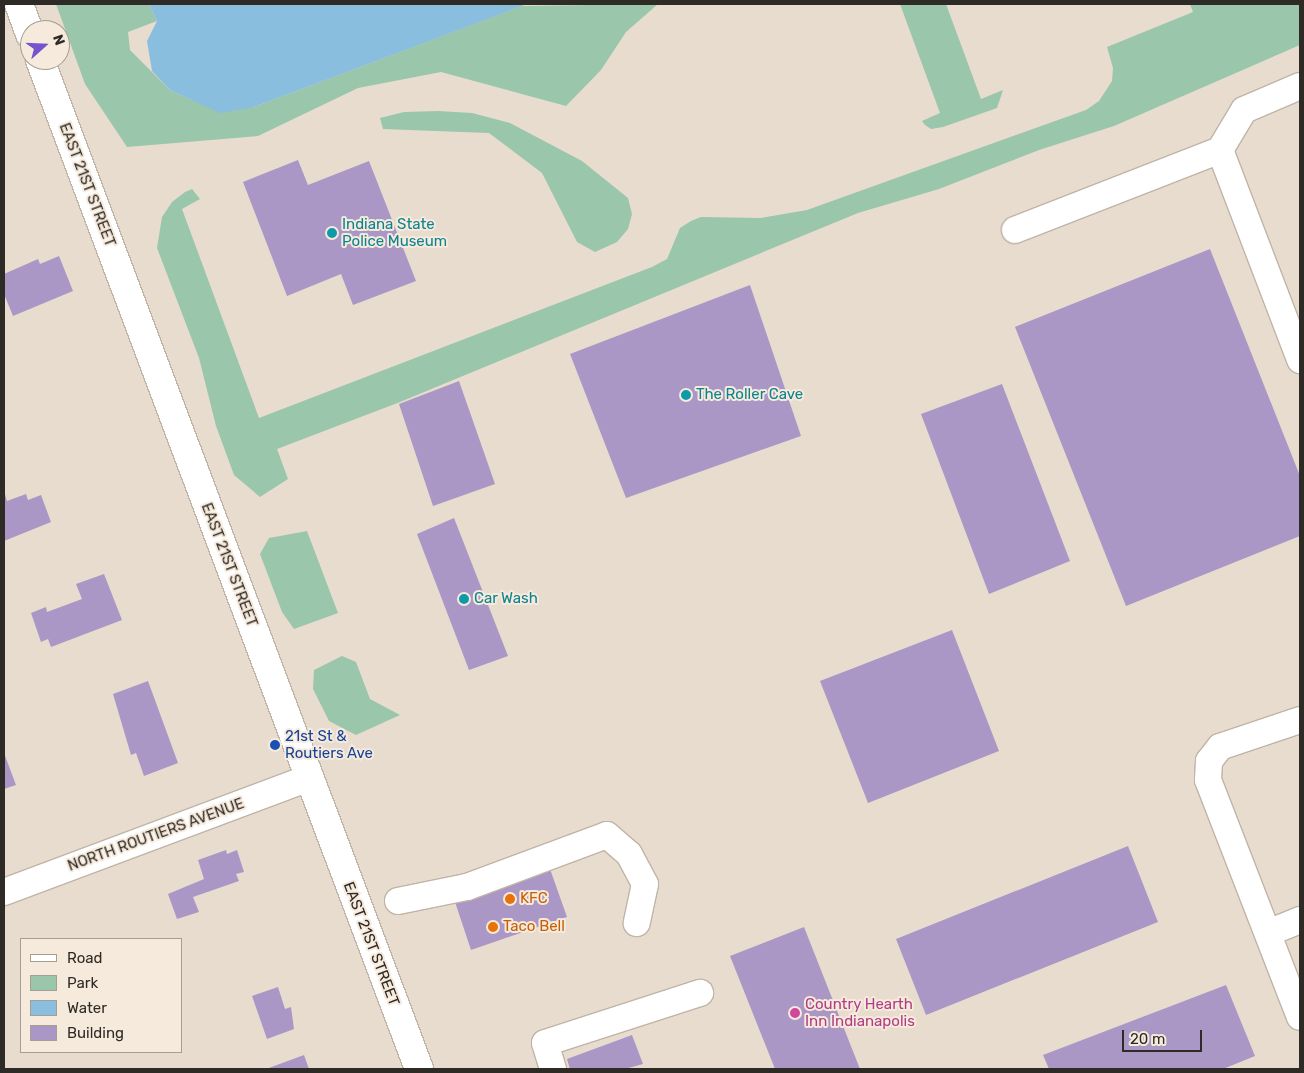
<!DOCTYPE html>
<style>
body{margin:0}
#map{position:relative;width:1304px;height:1073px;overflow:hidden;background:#e8dccf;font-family:Rubik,sans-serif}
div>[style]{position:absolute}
.green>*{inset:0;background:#9ac6ac}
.water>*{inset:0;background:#8abede}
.building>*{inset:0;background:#aa97c6}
.roads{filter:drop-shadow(1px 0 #c0b4a7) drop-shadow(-1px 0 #c0b4a7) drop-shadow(0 1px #c0b4a7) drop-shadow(0 -1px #c0b4a7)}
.minor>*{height:26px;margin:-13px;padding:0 13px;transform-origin:13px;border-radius:13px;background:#fff}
.major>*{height:28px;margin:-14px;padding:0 14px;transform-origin:14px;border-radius:14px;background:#fff}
.dots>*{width:14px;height:14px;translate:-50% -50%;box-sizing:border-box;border:2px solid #f6eadc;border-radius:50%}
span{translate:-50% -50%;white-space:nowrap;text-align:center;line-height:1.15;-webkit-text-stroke:4px #f6eadc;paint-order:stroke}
.street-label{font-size:15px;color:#2e2a25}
.culture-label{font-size:15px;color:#0d838f}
.left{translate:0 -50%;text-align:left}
.transit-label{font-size:15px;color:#164399}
.food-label{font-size:15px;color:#c56008}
.hotel-label{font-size:15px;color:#b23c85}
.frame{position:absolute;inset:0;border:5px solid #2e2a25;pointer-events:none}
.legend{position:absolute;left:20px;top:938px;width:162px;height:115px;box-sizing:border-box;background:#f6eadc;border:1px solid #a69d93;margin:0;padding:6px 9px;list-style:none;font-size:15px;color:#2e2a25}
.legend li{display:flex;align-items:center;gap:10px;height:25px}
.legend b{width:25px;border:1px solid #a69d93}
.north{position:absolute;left:20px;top:20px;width:50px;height:50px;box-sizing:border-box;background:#f6eadc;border:1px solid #a69d93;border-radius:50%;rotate:70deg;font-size:14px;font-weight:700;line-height:20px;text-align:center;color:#2e2a25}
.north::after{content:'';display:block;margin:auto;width:18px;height:22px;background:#7455cf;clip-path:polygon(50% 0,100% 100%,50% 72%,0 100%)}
.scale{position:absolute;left:1122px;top:1030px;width:80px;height:22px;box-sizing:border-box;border:2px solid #2e2a25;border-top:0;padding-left:6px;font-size:15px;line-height:18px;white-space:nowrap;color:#2e2a25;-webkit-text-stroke:4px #f6eadc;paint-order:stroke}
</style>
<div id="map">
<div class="green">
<i style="clip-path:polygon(56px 4px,149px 4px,157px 21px,128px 32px,130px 50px,170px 90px,192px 100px,254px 107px,521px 6px,658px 4px,626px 32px,601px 70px,566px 106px,441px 72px,358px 88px,258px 136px,127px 147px,85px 84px)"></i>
<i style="clip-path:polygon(900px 4px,946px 4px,981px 99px,1003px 90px,997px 108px,943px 127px,931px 129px,925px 125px,922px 121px,940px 113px)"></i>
<i style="clip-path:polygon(1190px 4px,1300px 4px,1300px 45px,1114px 126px,1039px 150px,939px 189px,858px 213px,400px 402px,277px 449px,288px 479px,260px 497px,234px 475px,216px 426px,199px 358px,157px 248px,162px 217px,172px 202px,185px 192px,192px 189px,200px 199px,182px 209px,259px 418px,652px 267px,667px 259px,680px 228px,691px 221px,701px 217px,761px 218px,807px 210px,1086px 110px,1099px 101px,1112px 81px,1113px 68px,1107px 47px,1193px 12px)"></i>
<i style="clip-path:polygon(438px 111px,472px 113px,510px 123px,582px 161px,628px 198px,632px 214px,628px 229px,617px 242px,595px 252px,577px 242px,542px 173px,489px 133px,383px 129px,380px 118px,404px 112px)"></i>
<i style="clip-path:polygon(307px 531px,338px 613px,294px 629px,282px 612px,260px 554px,269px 538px)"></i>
<i style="clip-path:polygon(342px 656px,356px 662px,370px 699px,400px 715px,356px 735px,329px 721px,313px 689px,314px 670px)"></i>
</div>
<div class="water">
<i style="clip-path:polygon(149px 4px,527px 4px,254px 107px,220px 113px,170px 90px,152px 71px,147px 41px,157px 21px)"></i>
</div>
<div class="building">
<i style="clip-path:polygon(298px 160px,308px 185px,369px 161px,416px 281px,353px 305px,341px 274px,287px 296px,243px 182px)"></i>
<i style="clip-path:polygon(1210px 249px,1300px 476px,1300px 536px,1126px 606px,1015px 327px)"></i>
<i style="clip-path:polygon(59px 256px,73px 291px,13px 316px,4px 294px,4px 274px,38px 259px,40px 264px)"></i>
<i style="clip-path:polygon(750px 285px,801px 436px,626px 498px,570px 354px)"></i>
<i style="clip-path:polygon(459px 381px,495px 484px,433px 506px,399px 404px)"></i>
<i style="clip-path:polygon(1002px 384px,1070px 561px,989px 594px,921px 414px)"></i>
<i style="clip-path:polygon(4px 491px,7px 501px,26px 494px,28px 500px,41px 495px,51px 522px,4px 541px)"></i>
<i style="clip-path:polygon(454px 518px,508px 656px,469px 670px,417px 534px)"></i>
<i style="clip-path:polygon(104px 574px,122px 620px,51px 647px,48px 639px,41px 642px,31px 613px,46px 607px,47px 612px,82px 599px,76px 584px)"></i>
<i style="clip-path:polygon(952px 630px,999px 751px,868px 803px,820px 681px)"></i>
<i style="clip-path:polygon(148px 681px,178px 763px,144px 776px,136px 753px,131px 755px,113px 694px)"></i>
<i style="clip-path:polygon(4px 753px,16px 785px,4px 789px)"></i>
<i style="clip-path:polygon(1128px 846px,1158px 922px,926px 1015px,896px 939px)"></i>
<i style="clip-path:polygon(226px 850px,227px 854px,237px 850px,244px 872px,236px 874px,239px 881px,193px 897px,199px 912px,177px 919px,168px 894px,204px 879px,198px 860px)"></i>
<i style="clip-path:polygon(550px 869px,567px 917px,471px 950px,455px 902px)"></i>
<i style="clip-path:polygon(804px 927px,860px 1069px,775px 1069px,730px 956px)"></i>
<i style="clip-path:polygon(1226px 985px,1255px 1056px,1223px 1069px,1049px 1069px,1043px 1055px)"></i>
<i style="clip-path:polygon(278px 987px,285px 1009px,291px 1007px,294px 1029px,267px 1039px,252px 996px)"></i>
<i style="clip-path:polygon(632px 1035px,643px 1064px,625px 1069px,570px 1069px,567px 1059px)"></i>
<i style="clip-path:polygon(304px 1055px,309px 1069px,266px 1069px)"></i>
</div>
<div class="roads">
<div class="minor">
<i style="left:1300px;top:86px;width:61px;rotate:156.8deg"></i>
<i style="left:1244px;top:110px;width:47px;rotate:121deg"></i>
<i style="left:1220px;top:150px;width:225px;rotate:69.1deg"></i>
<i style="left:1015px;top:230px;width:220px;rotate:-21.3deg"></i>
<i style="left:1300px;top:720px;width:84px;rotate:161.4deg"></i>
<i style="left:1220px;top:747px;width:18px;rotate:128deg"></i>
<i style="left:1209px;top:761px;width:19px;rotate:93deg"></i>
<i style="left:1208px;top:780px;width:254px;rotate:68.8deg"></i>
<i style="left:4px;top:892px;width:326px;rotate:-20.5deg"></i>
<i style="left:398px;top:901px;width:70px;rotate:-11.5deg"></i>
<i style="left:467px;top:887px;width:149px;rotate:-20.4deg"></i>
<i style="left:607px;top:835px;width:29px;rotate:41deg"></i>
<i style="left:629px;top:854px;width:34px;rotate:62deg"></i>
<i style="left:645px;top:884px;width:40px;rotate:102deg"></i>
<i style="left:1268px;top:933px;width:35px;rotate:-22deg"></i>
<i style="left:553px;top:1069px;width:27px;rotate:-107deg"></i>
<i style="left:545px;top:1043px;width:163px;rotate:-17.9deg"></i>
</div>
<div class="major">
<i style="left:19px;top:4px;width:32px;rotate:70deg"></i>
<i style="left:40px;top:60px;width:1078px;rotate:69.41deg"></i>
</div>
</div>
<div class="dots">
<i style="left:332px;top:233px;background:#0f9aa8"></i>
<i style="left:686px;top:395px;background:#0f9aa8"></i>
<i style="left:464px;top:599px;background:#0f9aa8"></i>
<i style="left:275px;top:745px;background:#1a4fb4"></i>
<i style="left:510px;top:899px;background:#e8710a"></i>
<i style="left:493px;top:927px;background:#e8710a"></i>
<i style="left:795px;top:1013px;background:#d1479c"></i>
</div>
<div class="street-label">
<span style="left:87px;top:185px;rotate:69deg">EAST 21ST STREET</span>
<span style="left:229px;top:565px;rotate:69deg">EAST 21ST STREET</span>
<span style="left:156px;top:835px;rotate:-20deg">NORTH ROUTIERS AVENUE</span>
<span style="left:371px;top:944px;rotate:69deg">EAST 21ST STREET</span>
</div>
<div class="culture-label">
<span class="left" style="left:342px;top:233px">Indiana State<br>Police Museum</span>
<span class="left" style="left:696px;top:395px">The Roller Cave</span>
<span class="left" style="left:474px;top:599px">Car Wash</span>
</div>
<div class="transit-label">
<span class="left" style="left:285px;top:745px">21st St &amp;<br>Routiers Ave</span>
</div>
<div class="food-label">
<span class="left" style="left:520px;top:899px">KFC</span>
<span class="left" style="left:503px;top:927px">Taco Bell</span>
</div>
<div class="hotel-label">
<span class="left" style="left:805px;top:1013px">Country Hearth<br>Inn Indianapolis</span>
</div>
<div class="frame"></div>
<ul class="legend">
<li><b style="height:6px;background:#fff"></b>Road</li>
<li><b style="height:14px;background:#9ac6ac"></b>Park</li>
<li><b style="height:14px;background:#8abede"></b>Water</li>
<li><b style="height:14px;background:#aa97c6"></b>Building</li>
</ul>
<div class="north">N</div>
<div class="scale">20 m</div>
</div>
